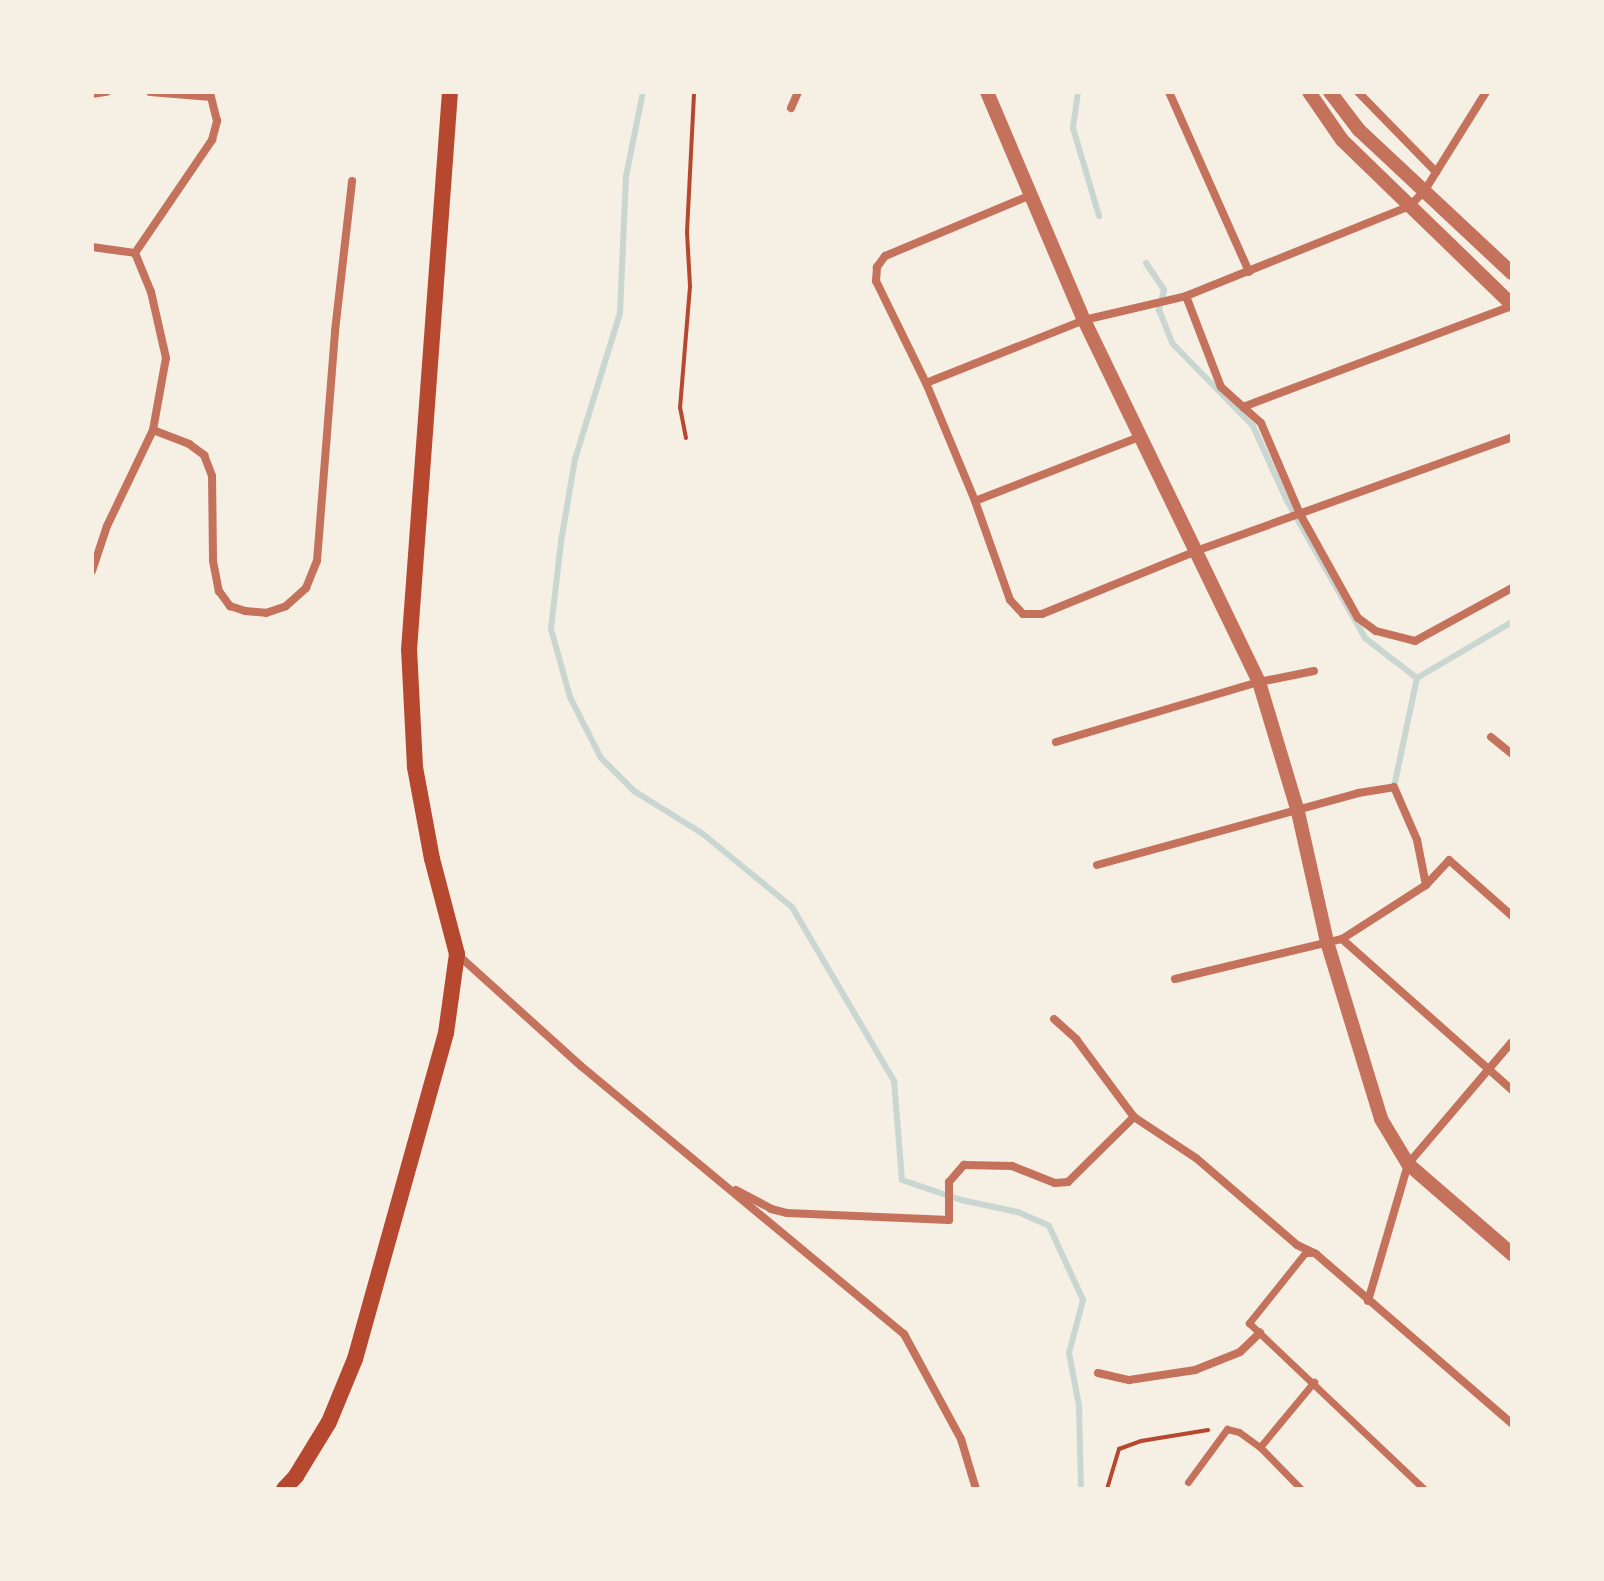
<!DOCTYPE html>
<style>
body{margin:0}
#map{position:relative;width:1604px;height:1581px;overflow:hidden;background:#f6efe4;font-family:"Asap Condensed",sans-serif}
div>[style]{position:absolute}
.stream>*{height:6px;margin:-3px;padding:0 3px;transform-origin:3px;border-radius:3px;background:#c9d6d2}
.path>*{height:4px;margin:-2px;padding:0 2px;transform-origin:2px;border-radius:2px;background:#b5482f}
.pedestrian>*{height:7px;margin:-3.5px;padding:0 3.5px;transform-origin:3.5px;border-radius:3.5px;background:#c5725c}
.minor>*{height:8px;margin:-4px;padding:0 4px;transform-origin:4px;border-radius:4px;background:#c5725c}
.tertiary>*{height:14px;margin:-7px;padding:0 7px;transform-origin:7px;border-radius:7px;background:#c5725c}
.secondary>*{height:16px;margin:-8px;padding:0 8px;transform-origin:8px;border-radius:8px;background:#b5482f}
span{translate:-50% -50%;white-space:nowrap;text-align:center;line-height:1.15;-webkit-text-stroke:7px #f6efe4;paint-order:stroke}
.frame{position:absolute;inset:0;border:94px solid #f6efe4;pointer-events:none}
</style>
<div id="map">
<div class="stream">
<i style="left:643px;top:92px;width:86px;rotate:101.4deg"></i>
<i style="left:626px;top:176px;width:137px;rotate:92.5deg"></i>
<i style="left:620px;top:313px;width:153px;rotate:107.1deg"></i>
<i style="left:575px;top:459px;width:84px;rotate:99.6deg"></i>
<i style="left:561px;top:542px;width:88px;rotate:96.6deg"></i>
<i style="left:551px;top:629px;width:71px;rotate:74.4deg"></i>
<i style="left:570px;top:697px;width:68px;rotate:63.1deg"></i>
<i style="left:601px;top:758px;width:47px;rotate:45deg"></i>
<i style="left:634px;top:791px;width:81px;rotate:31.9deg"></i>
<i style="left:703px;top:834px;width:115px;rotate:39.4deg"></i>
<i style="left:792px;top:907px;width:202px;rotate:59.6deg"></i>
<i style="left:894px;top:1081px;width:99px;rotate:85.4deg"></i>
<i style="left:902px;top:1180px;width:62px;rotate:18.7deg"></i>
<i style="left:961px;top:1200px;width:58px;rotate:11.9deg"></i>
<i style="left:1018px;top:1212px;width:34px;rotate:24deg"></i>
<i style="left:1049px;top:1226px;width:81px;rotate:65.3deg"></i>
<i style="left:1083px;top:1300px;width:55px;rotate:104.8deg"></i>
<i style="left:1069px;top:1353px;width:54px;rotate:79.3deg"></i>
<i style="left:1079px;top:1406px;width:83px;rotate:88.6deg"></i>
<i style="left:1078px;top:92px;width:36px;rotate:98deg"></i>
<i style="left:1073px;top:128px;width:92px;rotate:73.5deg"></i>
<i style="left:1146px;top:263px;width:32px;rotate:56deg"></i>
<i style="left:1164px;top:290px;width:21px;rotate:104deg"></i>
<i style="left:1159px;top:310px;width:35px;rotate:68deg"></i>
<i style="left:1172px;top:343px;width:116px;rotate:45.7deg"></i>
<i style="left:1253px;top:426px;width:82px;rotate:65.6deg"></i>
<i style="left:1287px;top:501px;width:158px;rotate:60.3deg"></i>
<i style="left:1365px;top:638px;width:66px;rotate:37.6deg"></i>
<i style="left:1394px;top:787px;width:111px;rotate:-78.1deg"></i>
<i style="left:1417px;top:678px;width:110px;rotate:-30.5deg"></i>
</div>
<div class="path">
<i style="left:686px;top:438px;width:31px;rotate:-101deg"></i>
<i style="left:680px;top:408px;width:122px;rotate:-85.3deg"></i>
<i style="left:690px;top:286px;width:54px;rotate:-93.2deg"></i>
<i style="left:687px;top:232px;width:140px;rotate:-87.1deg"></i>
<i style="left:1107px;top:1489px;width:42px;rotate:-73.3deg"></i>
<i style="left:1119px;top:1449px;width:23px;rotate:-20deg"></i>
<i style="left:1141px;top:1441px;width:68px;rotate:-9.3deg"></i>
</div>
<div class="pedestrian">
<i style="left:1310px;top:1253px;width:5px;rotate:180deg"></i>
<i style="left:1305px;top:1253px;width:90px;rotate:128.7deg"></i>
<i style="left:1249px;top:1323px;width:241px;rotate:43.5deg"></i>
<i style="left:1260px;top:1447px;width:85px;rotate:-50.3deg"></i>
<i style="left:1188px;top:1482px;width:66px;rotate:-53.7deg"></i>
<i style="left:1227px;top:1429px;width:12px;rotate:14deg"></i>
<i style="left:1239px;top:1432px;width:26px;rotate:36deg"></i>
<i style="left:1260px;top:1447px;width:59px;rotate:45.7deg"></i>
</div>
<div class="minor">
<i style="left:1169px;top:92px;width:197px;rotate:66deg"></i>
<i style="left:1358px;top:92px;width:112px;rotate:45.7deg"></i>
<i style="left:92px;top:94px;width:15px;rotate:-8deg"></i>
<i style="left:791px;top:108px;width:17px;rotate:-66deg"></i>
<i style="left:1031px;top:195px;width:158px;rotate:157.3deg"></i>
<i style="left:885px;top:256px;width:14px;rotate:126deg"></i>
<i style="left:877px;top:267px;width:14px;rotate:94deg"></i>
<i style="left:876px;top:281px;width:114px;rotate:63.9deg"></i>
<i style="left:926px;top:383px;width:128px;rotate:67.4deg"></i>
<i style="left:975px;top:501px;width:105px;rotate:70.5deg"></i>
<i style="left:1010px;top:600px;width:19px;rotate:47deg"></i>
<i style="left:1023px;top:614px;width:19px"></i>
<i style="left:1042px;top:614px;width:166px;rotate:-22.2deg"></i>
<i style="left:1196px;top:551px;width:336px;rotate:-19.8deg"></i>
<i style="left:92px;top:247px;width:43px;rotate:7.9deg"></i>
<i style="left:135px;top:253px;width:137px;rotate:-55.7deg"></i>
<i style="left:212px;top:140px;width:20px;rotate:-75deg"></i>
<i style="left:217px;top:121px;width:25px;rotate:-104deg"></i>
<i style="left:211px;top:97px;width:61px;rotate:-175.3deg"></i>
<i style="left:1186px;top:296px;width:97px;rotate:69deg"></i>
<i style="left:1221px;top:387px;width:54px;rotate:42deg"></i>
<i style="left:1261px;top:423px;width:99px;rotate:66.8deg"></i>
<i style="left:1300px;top:514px;width:119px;rotate:60.9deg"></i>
<i style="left:1358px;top:618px;width:22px;rotate:36deg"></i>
<i style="left:1376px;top:631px;width:40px;rotate:14.4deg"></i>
<i style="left:1415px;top:641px;width:111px;rotate:-28.7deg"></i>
<i style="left:926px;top:383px;width:170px;rotate:-21.7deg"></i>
<i style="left:1084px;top:320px;width:105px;rotate:-13.2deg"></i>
<i style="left:1186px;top:296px;width:241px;rotate:-21.9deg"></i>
<i style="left:1410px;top:206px;width:22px;rotate:-47deg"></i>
<i style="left:1425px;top:190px;width:115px;rotate:-58.1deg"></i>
<i style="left:1243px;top:407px;width:287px;rotate:-20.6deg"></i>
<i style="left:153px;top:430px;width:39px;rotate:21deg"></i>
<i style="left:189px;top:444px;width:19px;rotate:36deg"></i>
<i style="left:204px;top:455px;width:22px;rotate:69deg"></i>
<i style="left:212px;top:476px;width:85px;rotate:89.3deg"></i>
<i style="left:213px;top:561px;width:31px;rotate:79deg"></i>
<i style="left:219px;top:591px;width:19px;rotate:54deg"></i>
<i style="left:230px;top:606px;width:16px;rotate:18deg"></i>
<i style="left:245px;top:611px;width:21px;rotate:5deg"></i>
<i style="left:266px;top:613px;width:21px;rotate:-19deg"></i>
<i style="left:286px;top:606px;width:27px;rotate:-42deg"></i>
<i style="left:306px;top:588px;width:29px;rotate:-68deg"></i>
<i style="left:317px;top:561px;width:231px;rotate:-85.5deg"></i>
<i style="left:335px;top:331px;width:151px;rotate:-83.5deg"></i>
<i style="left:975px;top:501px;width:179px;rotate:-21.3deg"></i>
<i style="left:92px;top:571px;width:47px;rotate:-71.6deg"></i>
<i style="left:107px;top:526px;width:106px;rotate:-64.4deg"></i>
<i style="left:153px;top:430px;width:73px;rotate:-79.8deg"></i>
<i style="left:166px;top:358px;width:68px;rotate:-102.8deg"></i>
<i style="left:151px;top:292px;width:42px;rotate:-112.3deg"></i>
<i style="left:1491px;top:737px;width:27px;rotate:39deg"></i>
<i style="left:1056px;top:742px;width:212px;rotate:-16.5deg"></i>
<i style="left:1259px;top:682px;width:56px;rotate:-11.3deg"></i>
<i style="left:1097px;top:865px;width:271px;rotate:-15.4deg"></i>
<i style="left:1358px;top:793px;width:36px;rotate:-9deg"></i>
<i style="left:1394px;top:787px;width:58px;rotate:66.5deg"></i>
<i style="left:1417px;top:840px;width:46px;rotate:78.7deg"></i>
<i style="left:1342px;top:939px;width:227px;rotate:41.6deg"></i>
<i style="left:457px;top:954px;width:167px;rotate:42.1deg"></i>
<i style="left:581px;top:1066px;width:420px;rotate:39.7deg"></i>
<i style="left:904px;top:1334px;width:119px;rotate:61.5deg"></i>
<i style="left:961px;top:1439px;width:52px;rotate:73.3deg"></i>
<i style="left:1175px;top:979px;width:172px;rotate:-13.5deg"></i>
<i style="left:1342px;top:939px;width:100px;rotate:-32.7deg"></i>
<i style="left:1426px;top:885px;width:34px;rotate:-47deg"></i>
<i style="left:1449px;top:860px;width:84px;rotate:41.6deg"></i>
<i style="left:1054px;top:1019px;width:30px;rotate:42deg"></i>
<i style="left:1076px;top:1039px;width:97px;rotate:53.4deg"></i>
<i style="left:1134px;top:1117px;width:74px;rotate:33.5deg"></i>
<i style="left:1196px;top:1158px;width:133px;rotate:40.7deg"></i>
<i style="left:1297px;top:1245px;width:21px;rotate:25deg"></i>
<i style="left:1316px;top:1254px;width:259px;rotate:40.9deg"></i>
<i style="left:736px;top:1190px;width:40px;rotate:28deg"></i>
<i style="left:771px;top:1209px;width:16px;rotate:14deg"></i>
<i style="left:787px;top:1213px;width:162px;rotate:2.5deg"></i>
<i style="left:949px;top:1220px;width:38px;rotate:-90deg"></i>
<i style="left:949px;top:1182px;width:23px;rotate:-49deg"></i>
<i style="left:964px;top:1165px;width:48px;rotate:1.2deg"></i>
<i style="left:1012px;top:1166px;width:46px;rotate:21.6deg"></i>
<i style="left:1055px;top:1183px;width:13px;rotate:-4deg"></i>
<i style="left:1068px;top:1182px;width:93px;rotate:-44.6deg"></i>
<i style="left:1368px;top:1301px;width:143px;rotate:-73.7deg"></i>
<i style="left:1408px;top:1164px;width:160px;rotate:-49.6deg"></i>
<i style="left:1098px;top:1373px;width:32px;rotate:13deg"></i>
<i style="left:1129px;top:1380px;width:67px;rotate:-8.6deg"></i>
<i style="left:1195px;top:1370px;width:48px;rotate:-21.8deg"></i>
<i style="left:1240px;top:1352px;width:28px;rotate:-44deg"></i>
</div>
<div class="tertiary">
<i style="left:987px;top:92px;width:248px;rotate:67deg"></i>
<i style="left:1084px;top:320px;width:402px;rotate:64.2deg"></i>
<i style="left:1259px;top:682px;width:136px;rotate:73.3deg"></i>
<i style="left:1298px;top:812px;width:133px;rotate:77.4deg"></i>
<i style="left:1327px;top:942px;width:185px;rotate:73deg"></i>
<i style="left:1381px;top:1119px;width:52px;rotate:59deg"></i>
<i style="left:1408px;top:1164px;width:138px;rotate:40.9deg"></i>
<i style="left:1309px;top:92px;width:58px;rotate:55.5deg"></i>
<i style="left:1342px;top:140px;width:237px;rotate:44.1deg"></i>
<i style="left:1330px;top:92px;width:48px;rotate:52.7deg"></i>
<i style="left:1359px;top:130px;width:209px;rotate:43.1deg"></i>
</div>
<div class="secondary">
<i style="left:284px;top:1489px;width:18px;rotate:-47deg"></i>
<i style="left:296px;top:1476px;width:63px;rotate:-58.6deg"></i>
<i style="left:329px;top:1422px;width:68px;rotate:-67.6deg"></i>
<i style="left:355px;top:1359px;width:338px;rotate:-74.4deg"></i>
<i style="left:446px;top:1033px;width:80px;rotate:-82.1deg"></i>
<i style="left:457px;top:954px;width:98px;rotate:-104.7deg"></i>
<i style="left:432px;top:859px;width:94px;rotate:-100.5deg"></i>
<i style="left:415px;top:767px;width:117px;rotate:-92.9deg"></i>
<i style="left:409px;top:650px;width:560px;rotate:-85.8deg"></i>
</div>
<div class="frame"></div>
</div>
